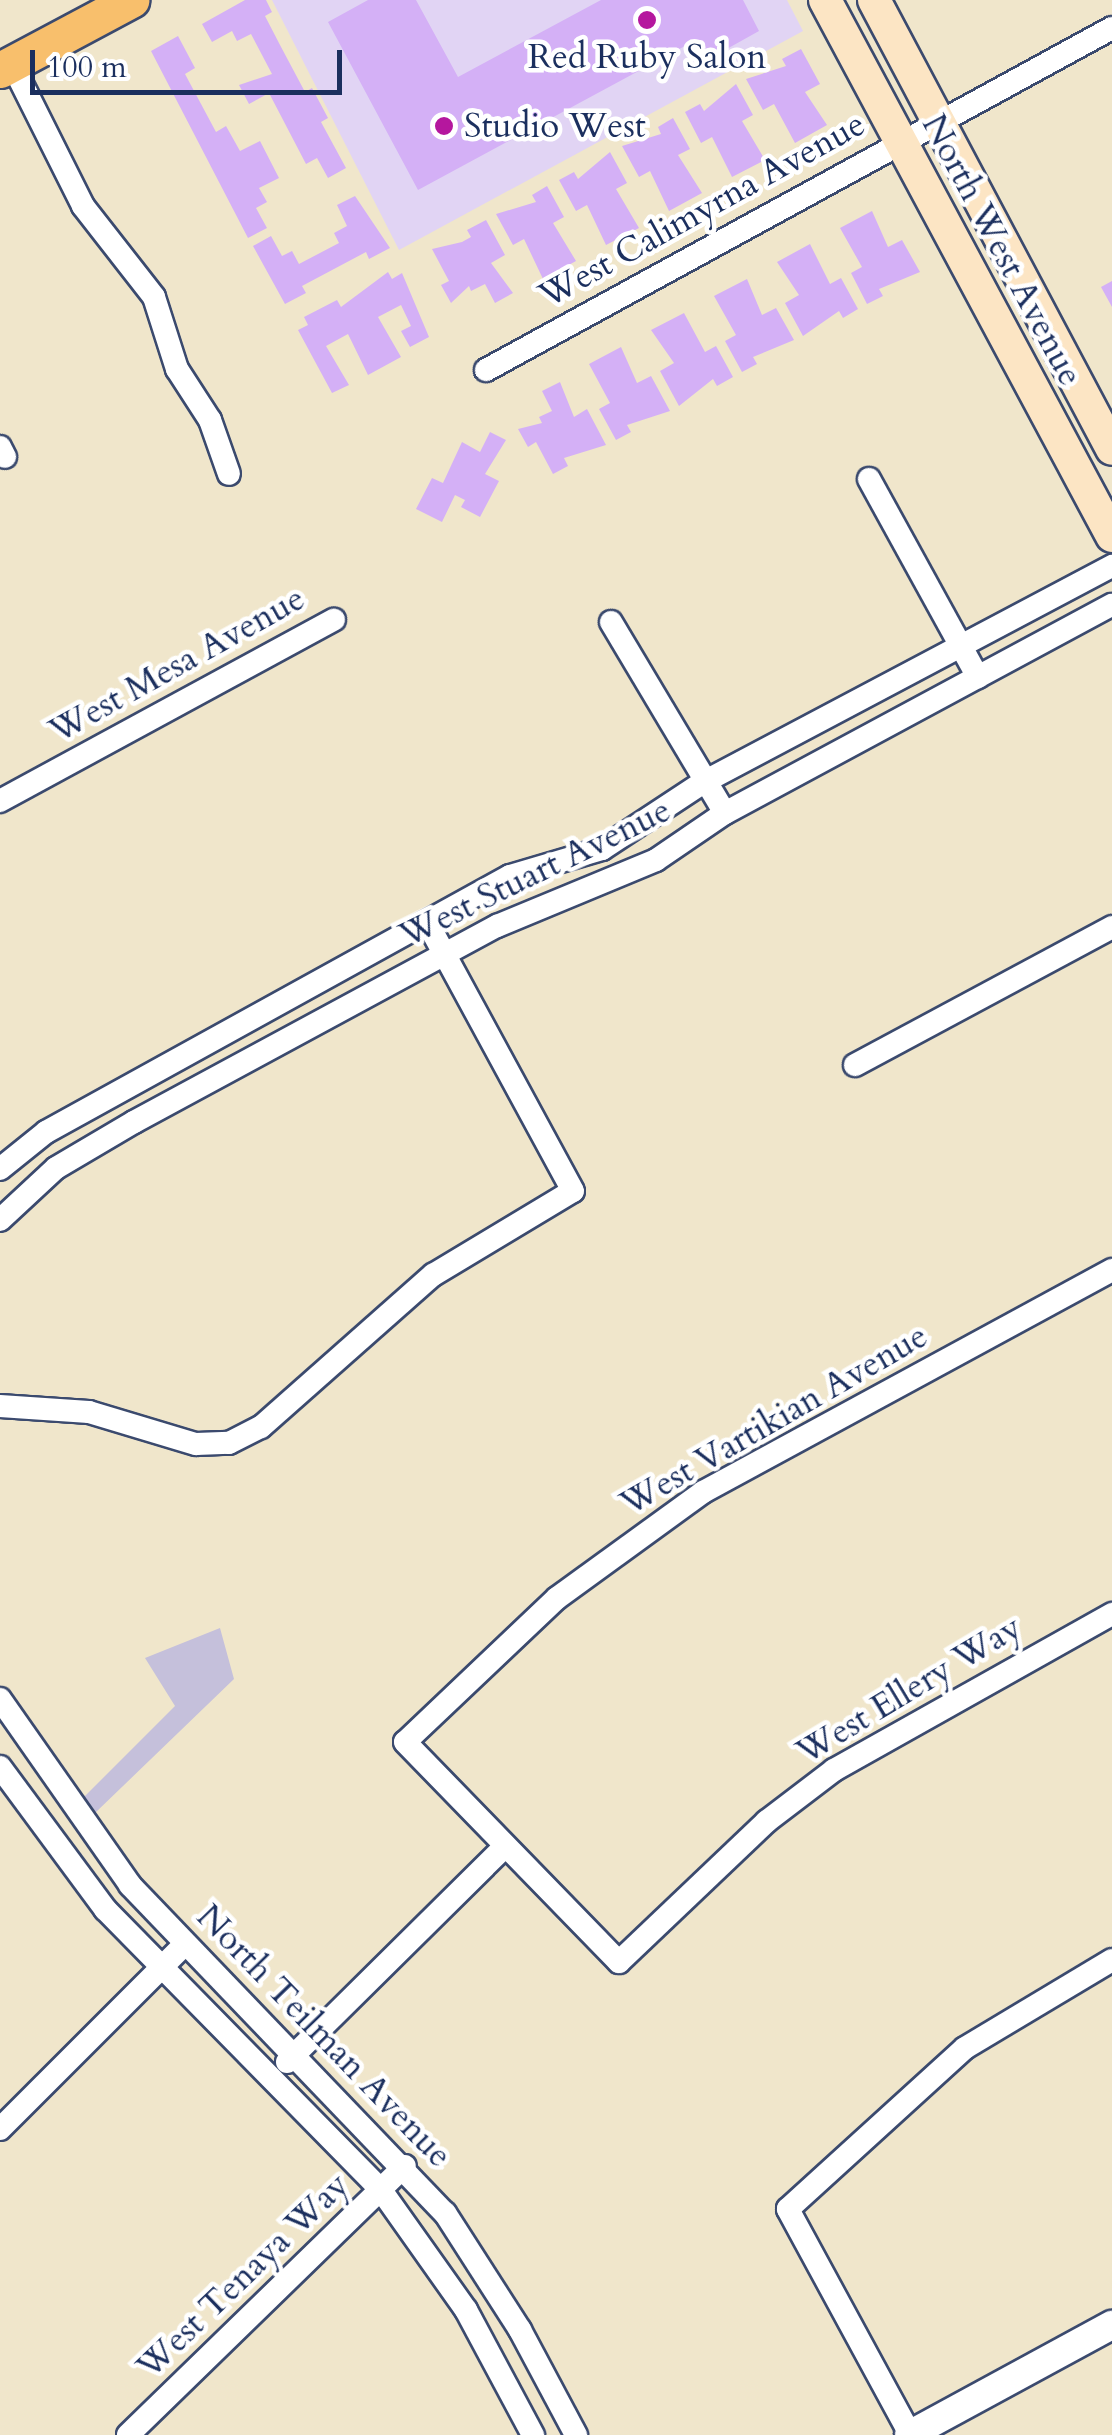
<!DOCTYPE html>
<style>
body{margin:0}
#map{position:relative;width:1112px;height:2435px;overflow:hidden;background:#f0e6cb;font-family:Cardo,serif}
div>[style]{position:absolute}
.built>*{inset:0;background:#e1d4f4}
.industrial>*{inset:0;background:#c5c0db}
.building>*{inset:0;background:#d4b0f6}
.roads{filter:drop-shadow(2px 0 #3b4a6e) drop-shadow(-2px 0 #3b4a6e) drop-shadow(0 2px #3b4a6e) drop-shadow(0 -2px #3b4a6e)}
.minor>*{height:22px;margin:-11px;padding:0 11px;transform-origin:11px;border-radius:11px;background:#fff}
.tertiary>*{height:28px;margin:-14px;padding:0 14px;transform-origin:14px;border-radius:14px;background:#fff}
.secondary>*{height:32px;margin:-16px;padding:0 16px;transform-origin:16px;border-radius:16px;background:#fce5c4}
.primary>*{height:35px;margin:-17.5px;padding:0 17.5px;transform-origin:17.5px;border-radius:17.5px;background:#f8bf6c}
.dots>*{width:28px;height:28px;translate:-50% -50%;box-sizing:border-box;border:5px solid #fff;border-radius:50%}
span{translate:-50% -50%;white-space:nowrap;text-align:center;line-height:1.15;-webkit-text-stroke:9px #fff;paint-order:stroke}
.poi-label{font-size:35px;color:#1b2f5e}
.left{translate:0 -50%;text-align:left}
.street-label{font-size:35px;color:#1b2f5e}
.scale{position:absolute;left:30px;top:50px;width:312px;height:45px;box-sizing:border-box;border:5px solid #1b2f5e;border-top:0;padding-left:12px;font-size:30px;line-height:35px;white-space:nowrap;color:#1b2f5e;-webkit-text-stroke:8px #fff;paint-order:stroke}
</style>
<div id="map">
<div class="built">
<i style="clip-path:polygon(272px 0,787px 0,803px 31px,399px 250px)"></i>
</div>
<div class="industrial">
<i style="clip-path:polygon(220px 1628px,234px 1679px,95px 1813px,83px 1798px,175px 1706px,145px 1658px)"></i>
</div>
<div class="building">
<i style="clip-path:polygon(245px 0,266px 0,272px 12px,265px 16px,280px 45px,305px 92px,312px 88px,328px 118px,321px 122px,346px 168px,328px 178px,317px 158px,306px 164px,269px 93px,249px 104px,239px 85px,272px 74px,251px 34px,237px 41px,232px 31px,212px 42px,202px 24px)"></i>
<i style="clip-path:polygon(368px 0,416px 0,458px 77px,601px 0,743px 0,759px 31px,707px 60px,696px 40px,418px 190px,328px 22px)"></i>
<i style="clip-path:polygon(178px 36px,195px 68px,185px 74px,216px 132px,226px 126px,240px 151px,260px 141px,279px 178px,259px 188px,267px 202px,256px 208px,267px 228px,248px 238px,151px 51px)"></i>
<i style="clip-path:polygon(801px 49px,820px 84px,805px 92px,827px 125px,795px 143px,774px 104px,763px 110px,746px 79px,786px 66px,782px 59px)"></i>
<i style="clip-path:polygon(736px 84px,753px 115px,742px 121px,765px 160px,732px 177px,712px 137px,701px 143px,685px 112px,700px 104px,704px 111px)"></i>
<i style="clip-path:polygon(673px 118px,690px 149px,678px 155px,702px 193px,669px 211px,650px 171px,639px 177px,622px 146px,661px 134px,658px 127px)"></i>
<i style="clip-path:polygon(610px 152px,627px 183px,616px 189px,639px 228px,606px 245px,587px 205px,576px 211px,559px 180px,574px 172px,578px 179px)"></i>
<i style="clip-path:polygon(547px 186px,564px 217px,553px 223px,576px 261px,543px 279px,524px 239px,513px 245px,496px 214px,536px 202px,532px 195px)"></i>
<i style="clip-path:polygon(355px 196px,390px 248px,369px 259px,366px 252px,302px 286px,306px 293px,285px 304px,253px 246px,271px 236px,282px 256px,292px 251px,299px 264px,339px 243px,334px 233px,347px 226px,337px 205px)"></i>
<i style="clip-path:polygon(872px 211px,888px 247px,902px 240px,920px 272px,879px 289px,883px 296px,867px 304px,851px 273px,862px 267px,840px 228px)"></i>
<i style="clip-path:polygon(486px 220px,505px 255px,491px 263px,513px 293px,495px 303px,485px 284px,471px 291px,469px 286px,451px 303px,441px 285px,449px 281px,432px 249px,462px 242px,471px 237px,467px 230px)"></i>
<i style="clip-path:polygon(810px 244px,830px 284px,841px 278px,858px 309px,843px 318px,839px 311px,803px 336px,785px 303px,799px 295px,777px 262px)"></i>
<i style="clip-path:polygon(388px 272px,392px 279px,402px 273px,429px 337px,410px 347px,401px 331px,411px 326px,401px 305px,378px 317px,401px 357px,368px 375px,348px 334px,326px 346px,349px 385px,332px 393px,298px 330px,308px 325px,304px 317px,337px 300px,341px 307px)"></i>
<i style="clip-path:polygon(747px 279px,762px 315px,776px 308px,794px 340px,753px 357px,757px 364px,742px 372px,725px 341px,736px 335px,714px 296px)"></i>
<i style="clip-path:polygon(1112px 281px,1112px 307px,1101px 287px)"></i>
<i style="clip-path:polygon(684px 313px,705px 352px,716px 346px,733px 377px,717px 386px,713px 379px,679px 406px,660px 371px,674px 363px,651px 330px)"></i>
<i style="clip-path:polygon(621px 347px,637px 383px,651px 376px,670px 411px,627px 425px,631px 432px,616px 440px,599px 409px,610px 403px,589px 364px)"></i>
<i style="clip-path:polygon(560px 382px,574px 417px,587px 409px,606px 445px,564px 458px,568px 466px,553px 474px,536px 442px,528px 447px,518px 429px,542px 423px,539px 417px,552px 411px,542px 391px)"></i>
<i style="clip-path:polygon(490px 432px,506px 440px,485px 474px,499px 481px,480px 517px,461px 507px,465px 500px,455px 495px,442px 522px,416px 509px,432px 478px,443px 483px,462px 442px,480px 452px)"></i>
</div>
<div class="roads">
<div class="minor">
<i style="left:12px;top:64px;width:159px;rotate:63.4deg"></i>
<i style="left:83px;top:206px;width:115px;rotate:52deg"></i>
<i style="left:154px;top:297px;width:76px;rotate:72.3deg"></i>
<i style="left:177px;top:369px;width:61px;rotate:57.1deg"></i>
<i style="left:210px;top:420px;width:57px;rotate:70.6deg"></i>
<i style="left:486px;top:370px;width:713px;rotate:-28.65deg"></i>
<i style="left:0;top:447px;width:11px;rotate:63deg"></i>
<i style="left:869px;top:479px;width:226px;rotate:61.2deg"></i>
<i style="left:611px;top:622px;width:222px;rotate:59.2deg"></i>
<i style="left:0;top:801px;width:380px;rotate:-28.5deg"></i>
<i style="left:855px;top:1065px;width:292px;rotate:-28.2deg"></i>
<i style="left:0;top:1169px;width:59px;rotate:-38.8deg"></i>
<i style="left:46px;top:1132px;width:530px;rotate:-28.89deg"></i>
<i style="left:510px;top:876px;width:96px;rotate:-16.4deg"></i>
<i style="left:602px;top:849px;width:120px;rotate:-33.4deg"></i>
<i style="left:702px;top:783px;width:464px;rotate:-27.9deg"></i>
<i style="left:0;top:1220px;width:76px;rotate:-42.9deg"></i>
<i style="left:56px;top:1168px;width:91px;rotate:-30.5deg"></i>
<i style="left:134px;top:1122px;width:413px;rotate:-28.4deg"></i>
<i style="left:497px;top:926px;width:172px;rotate:-22.5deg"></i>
<i style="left:656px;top:860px;width:83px;rotate:-34.3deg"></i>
<i style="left:725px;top:813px;width:439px;rotate:-28.3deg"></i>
<i style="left:1112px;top:1270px;width:465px;rotate:151.5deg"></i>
<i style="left:703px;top:1492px;width:180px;rotate:144deg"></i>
<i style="left:557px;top:1598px;width:209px;rotate:136.5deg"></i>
<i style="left:405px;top:1742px;width:307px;rotate:45.8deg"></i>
<i style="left:619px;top:1962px;width:204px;rotate:-43.6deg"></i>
<i style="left:767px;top:1821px;width:84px;rotate:-37.3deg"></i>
<i style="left:834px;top:1770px;width:319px;rotate:-29.3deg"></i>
<i style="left:0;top:1406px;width:89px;rotate:3.9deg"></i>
<i style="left:89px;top:1412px;width:112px;rotate:16.7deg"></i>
<i style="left:196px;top:1444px;width:33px;rotate:-2deg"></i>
<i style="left:229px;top:1443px;width:36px;rotate:-27deg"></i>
<i style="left:261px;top:1427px;width:230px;rotate:-41.5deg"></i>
<i style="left:433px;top:1275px;width:163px;rotate:-31deg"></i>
<i style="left:573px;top:1191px;width:304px;rotate:-118.5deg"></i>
<i style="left:0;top:1699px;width:227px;rotate:55deg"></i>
<i style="left:130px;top:1885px;width:455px;rotate:46.2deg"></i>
<i style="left:445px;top:2213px;width:139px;rotate:57.3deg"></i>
<i style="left:520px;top:2330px;width:119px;rotate:61.9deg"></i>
<i style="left:0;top:1767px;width:177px;rotate:53.5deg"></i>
<i style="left:105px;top:1909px;width:394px;rotate:45.5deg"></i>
<i style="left:381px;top:2190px;width:147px;rotate:54.7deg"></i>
<i style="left:466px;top:2310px;width:142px;rotate:61.8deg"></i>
<i style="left:287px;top:2062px;width:307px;rotate:-44.7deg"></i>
<i style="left:0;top:2129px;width:262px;rotate:-45deg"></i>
<i style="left:910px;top:2434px;width:256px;rotate:-118.5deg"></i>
<i style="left:788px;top:2209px;width:239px;rotate:-42.3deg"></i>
<i style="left:965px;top:2048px;width:171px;rotate:-30.9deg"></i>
<i style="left:128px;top:2435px;width:386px;rotate:-44.2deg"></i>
</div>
<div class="tertiary">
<i style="left:909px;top:2435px;width:231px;rotate:-28.5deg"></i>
</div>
<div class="secondary">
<i style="left:825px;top:0;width:608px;rotate:61.83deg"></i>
<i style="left:874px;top:0;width:508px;rotate:62.07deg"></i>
</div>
<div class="primary">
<i style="left:0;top:70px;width:149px;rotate:-28.1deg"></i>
</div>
</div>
<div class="dots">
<i style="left:647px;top:20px;background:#b5179e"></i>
<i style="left:444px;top:126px;background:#b5179e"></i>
</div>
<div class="poi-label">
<span style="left:647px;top:57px">Red Ruby Salon</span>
<span class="left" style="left:464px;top:126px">Studio West</span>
</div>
<div class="street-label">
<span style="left:702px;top:210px;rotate:-29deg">West Calimyrna Avenue</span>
<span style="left:1002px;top:250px;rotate:62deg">North West Avenue</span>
<span style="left:177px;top:665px;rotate:-29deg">West Mesa Avenue</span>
<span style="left:535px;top:873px;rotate:-26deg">West Stuart Avenue</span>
<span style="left:774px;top:1420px;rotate:-30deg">West Vartikian Avenue</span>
<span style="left:909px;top:1690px;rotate:-31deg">West Ellery Way</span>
<span style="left:324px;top:2036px;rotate:46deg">North Teilman Avenue</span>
<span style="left:243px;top:2276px;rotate:-44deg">West Tenaya Way</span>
</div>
<div class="scale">100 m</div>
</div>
